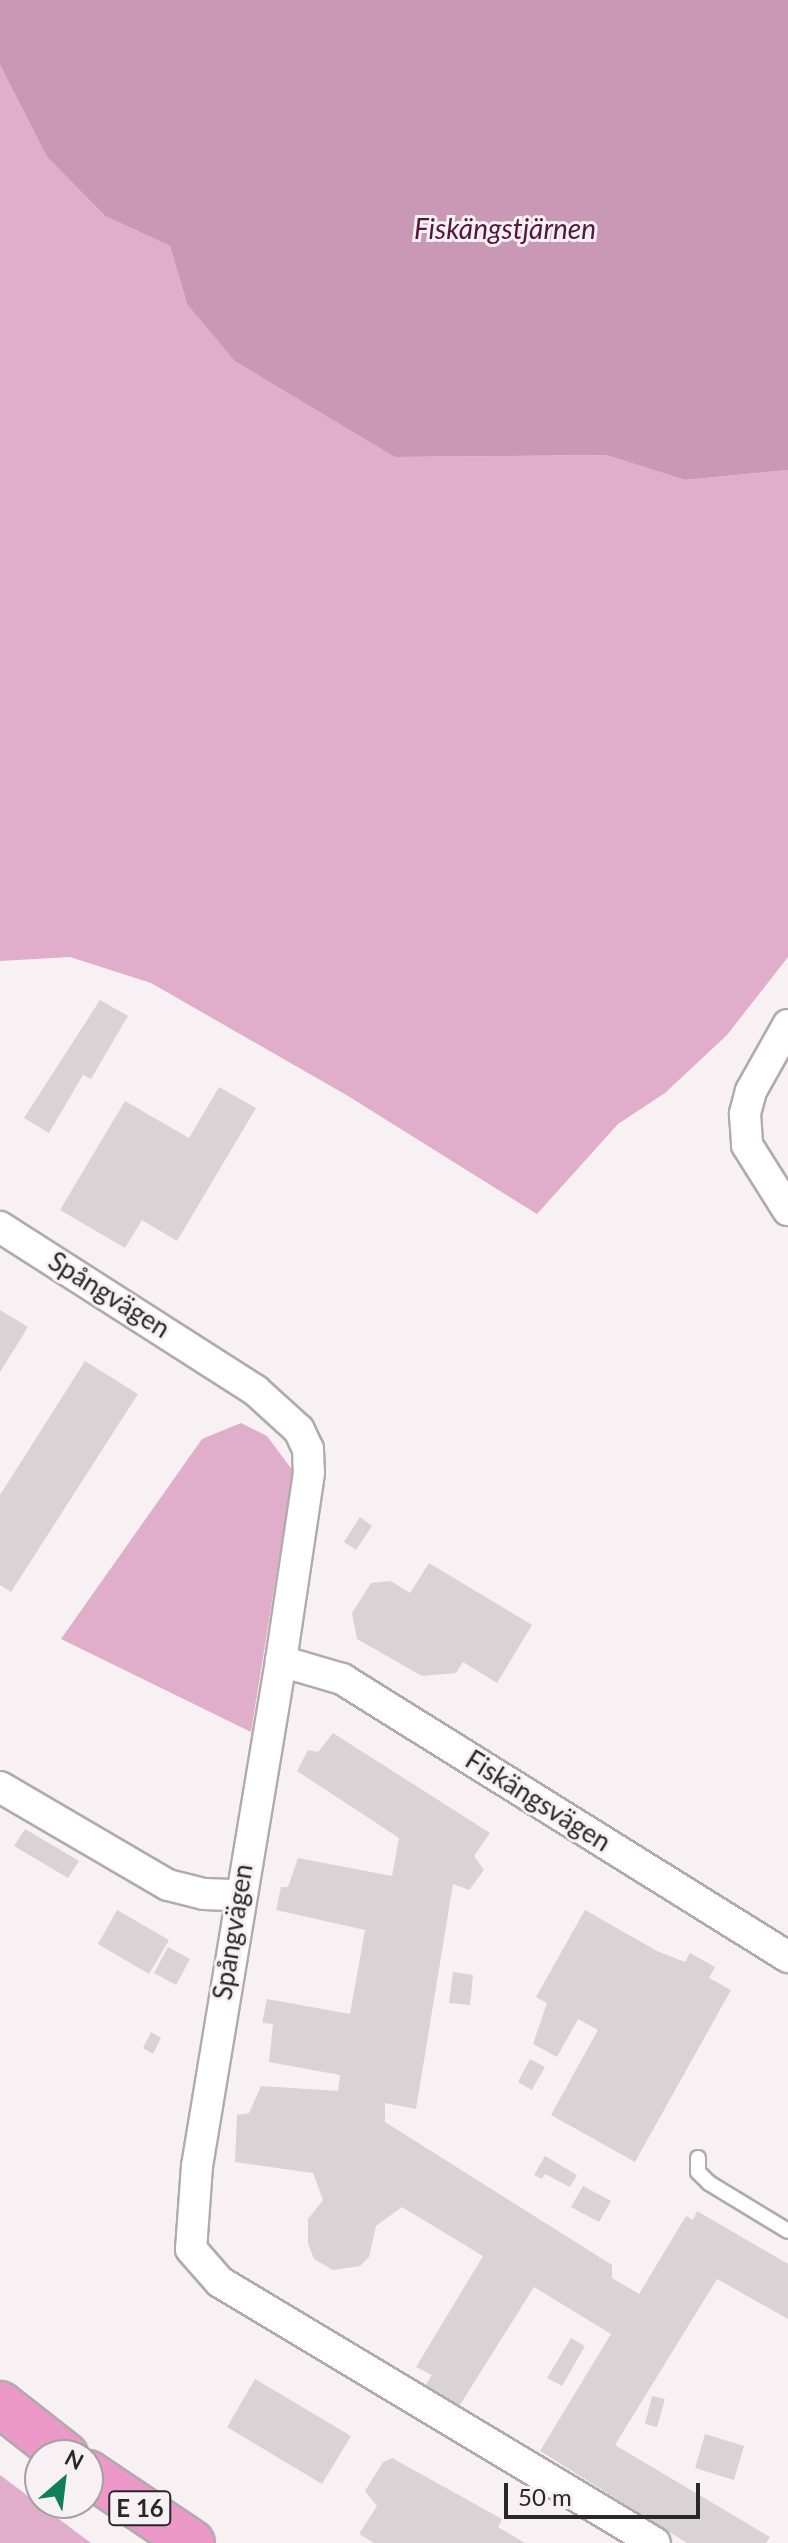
<!DOCTYPE html>
<meta charset="utf-8">
<style>
body{margin:0}
#map{position:relative;width:788px;height:2543px;overflow:hidden;background:#f7f1f4;font-family:Lato,sans-serif}
div>[style]{position:absolute}
.forest>*{inset:0;background:#e0aeca}
.water>*{inset:0;background:#c998b4}
.building>*{inset:0;background:#d9d3d6}
.roads{filter:drop-shadow(2px 0 #b1abae) drop-shadow(-2px 0 #b1abae) drop-shadow(0 2px #b1abae) drop-shadow(0 -2px #b1abae)}
.lane>*{height:14px;margin:-7px;padding:0 7px;transform-origin:7px;border-radius:7px;background:#fff}
.street>*{height:30px;margin:-15px;padding:0 15px;transform-origin:15px;border-radius:15px;background:#fff}
.highway>*{height:44px;margin:-22px;padding:0 22px;transform-origin:22px;border-radius:22px;background:#ec98c9}
span{translate:-50% -50%;white-space:nowrap;text-align:center;line-height:1.15;-webkit-text-stroke:6px #f7f1f4;paint-order:stroke}
.shield-label span{padding:2px 6px;background:#f7f1f4;border:2px solid;border-radius:6px;-webkit-text-stroke-width:0}
.shield-label{font-size:24px;color:#292728;font-weight:700}
.street-label{font-size:26px;color:#292728}
.water-label{font-size:28px;color:#52183e;font-style:italic}
.north{position:absolute;left:24px;top:2439px;width:80px;height:80px;box-sizing:border-box;background:#f7f1f4;border:2px solid #a5a0a2;border-radius:50%;rotate:28deg;font-size:22px;font-weight:700;line-height:32px;text-align:center;color:#292728}
.north::after{content:'';display:block;margin:auto;width:28px;height:36px;background:#117e5a;clip-path:polygon(50% 0,100% 100%,50% 72%,0 100%)}
.scale{position:absolute;left:504px;top:2483px;width:196px;height:36px;box-sizing:border-box;border:4px solid #292728;border-top:0;padding-left:10px;font-size:24px;line-height:28px;white-space:nowrap;color:#292728;-webkit-text-stroke:6px #f7f1f4;paint-order:stroke}
</style>
<div id="map">
<div class="forest">
<i style="clip-path:polygon(0 65px,47px 157px,105px 216px,170px 246px,187px 304px,395px 457px,606px 455px,685px 480px,788px 470px,788px 957px,727px 1035px,665px 1093px,618px 1124px,537px 1214px,348px 1096px,151px 983px,70px 957px,0 961px)"></i>
<i style="clip-path:polygon(241px 1423px,267px 1436px,293px 1471px,251px 1732px,61px 1639px,202px 1439px)"></i>
<i style="clip-path:polygon(0 2475px,91px 2543px,0 2543px)"></i>
</div>
<div class="water">
<i style="clip-path:polygon(0 0,788px 0,788px 470px,685px 480px,606px 455px,395px 457px,235px 361px,187px 304px,170px 246px,105px 216px,47px 157px,0 65px)"></i>
</div>
<div class="building">
<i style="clip-path:polygon(100px 1000px,128px 1016px,91px 1079px,83px 1075px,49px 1133px,24px 1118px)"></i>
<i style="clip-path:polygon(219px 1087px,256px 1108px,177px 1241px,142px 1220px,125px 1248px,60px 1210px,125px 1101px,189px 1138px)"></i>
<i style="clip-path:polygon(0 1310px,28px 1327px,0 1372px)"></i>
<i style="clip-path:polygon(85px 1361px,138px 1394px,11px 1592px,0 1585px,0 1495px)"></i>
<i style="clip-path:polygon(360px 1517px,372px 1526px,356px 1550px,344px 1542px)"></i>
<i style="clip-path:polygon(429px 1563px,532px 1625px,497px 1683px,463px 1662px,456px 1673px,422px 1676px,357px 1639px,352px 1613px,371px 1583px,391px 1581px,410px 1593px)"></i>
<i style="clip-path:polygon(333px 1733px,490px 1833px,474px 1856px,484px 1870px,469px 1890px,453px 1884px,416px 2109px,385px 2103px,385px 2122px,612px 2265px,612px 2278px,639px 2294px,686px 2216px,693px 2220px,697px 2211px,788px 2264px,788px 2319px,717px 2279px,615px 2445px,770px 2537px,766px 2543px,687px 2543px,540px 2451px,611px 2334px,534px 2287px,458px 2408px,425px 2386px,432px 2375px,416px 2367px,483px 2256px,402px 2207px,376px 2226px,369px 2257px,360px 2266px,333px 2270px,314px 2259px,308px 2243px,308px 2219px,323px 2200px,313px 2173px,235px 2162px,237px 2115px,249px 2113px,261px 2086px,338px 2091px,340px 2075px,269px 2062px,273px 2024px,262px 2023px,267px 1999px,350px 2014px,365px 1930px,276px 1910px,281px 1887px,288px 1887px,298px 1858px,392px 1876px,399px 1838px,297px 1771px,308px 1750px,318px 1752px)"></i>
<i style="clip-path:polygon(25px 1829px,79px 1861px,68px 1878px,14px 1846px)"></i>
<i style="clip-path:polygon(117px 1910px,169px 1940px,149px 1974px,98px 1944px)"></i>
<i style="clip-path:polygon(585px 1910px,657px 1951px,685px 1962px,690px 1953px,715px 1967px,709px 1978px,731px 1990px,635px 2162px,551px 2115px,598px 2030px,578px 2019px,557px 2057px,533px 2044px,547px 2003px,536px 1997px)"></i>
<i style="clip-path:polygon(168px 1947px,190px 1959px,176px 1985px,154px 1973px)"></i>
<i style="clip-path:polygon(453px 1972px,473px 1975px,470px 2005px,449px 2003px)"></i>
<i style="clip-path:polygon(151px 2032px,161px 2038px,153px 2054px,143px 2048px)"></i>
<i style="clip-path:polygon(530px 2059px,545px 2067px,532px 2090px,518px 2082px)"></i>
<i style="clip-path:polygon(545px 2156px,577px 2175px,570px 2187px,545px 2174px,542px 2179px,534px 2175px)"></i>
<i style="clip-path:polygon(583px 2186px,611px 2201px,599px 2222px,571px 2207px)"></i>
<i style="clip-path:polygon(571px 2338px,585px 2346px,562px 2386px,547px 2378px)"></i>
<i style="clip-path:polygon(255px 2379px,351px 2436px,322px 2484px,227px 2427px)"></i>
<i style="clip-path:polygon(652px 2396px,665px 2399px,657px 2427px,645px 2424px)"></i>
<i style="clip-path:polygon(705px 2434px,744px 2446px,734px 2480px,695px 2468px)"></i>
<i style="clip-path:polygon(392px 2458px,502px 2519px,498px 2527px,525px 2543px,374px 2543px,359px 2534px,377px 2506px,365px 2491px,383px 2462px)"></i>
</div>
<div class="roads">
<div class="lane">
<i style="left:698px;top:2158px;width:14px;rotate:90deg"></i>
<i style="left:698px;top:2172px;width:16px;rotate:45deg"></i>
<i style="left:709px;top:2183px;width:92px;rotate:31.3deg"></i>
</div>
<div class="street">
<i style="left:788px;top:1025px;width:76px;rotate:119.3deg"></i>
<i style="left:751px;top:1091px;width:24px;rotate:105deg"></i>
<i style="left:745px;top:1114px;width:31px;rotate:86deg"></i>
<i style="left:747px;top:1145px;width:77px;rotate:57.8deg"></i>
<i style="left:0;top:1227px;width:303px;rotate:32.6deg"></i>
<i style="left:255px;top:1390px;width:59px;rotate:42.3deg"></i>
<i style="left:299px;top:1430px;width:21px;rotate:65deg"></i>
<i style="left:308px;top:1449px;width:24px;rotate:88deg"></i>
<i style="left:309px;top:1473px;width:190px;rotate:98.5deg"></i>
<i style="left:281px;top:1661px;width:512px;rotate:99.44deg"></i>
<i style="left:197px;top:2166px;width:83px;rotate:94.1deg"></i>
<i style="left:191px;top:2249px;width:44px;rotate:48.7deg"></i>
<i style="left:220px;top:2282px;width:507px;rotate:30.96deg"></i>
<i style="left:281px;top:1661px;width:64px;rotate:16.4deg"></i>
<i style="left:342px;top:1679px;width:526px;rotate:31.94deg"></i>
<i style="left:0;top:1787px;width:194px;rotate:30.3deg"></i>
<i style="left:168px;top:1885px;width:37px;rotate:14deg"></i>
<i style="left:204px;top:1894px;width:34px;rotate:2deg"></i>
</div>
<div class="highway">
<i style="left:0;top:2404px;width:83px;rotate:38.1deg"></i>
<i style="left:88px;top:2473px;width:125px;rotate:33.9deg"></i>
</div>
</div>
<div class="shield-label">
<span style="left:140px;top:2508px">E 16</span>
</div>
<div class="street-label">
<span style="left:109px;top:1295px;rotate:32deg">Spångvägen</span>
<span style="left:538px;top:1801px;rotate:32deg">Fiskängsvägen</span>
<span style="left:233px;top:1932px;rotate:-81deg">Spångvägen</span>
</div>
<div class="water-label">
<span style="left:505px;top:228px">Fiskängstjärnen</span>
</div>
<div class="north">N</div>
<div class="scale">50 m</div>
</div>
